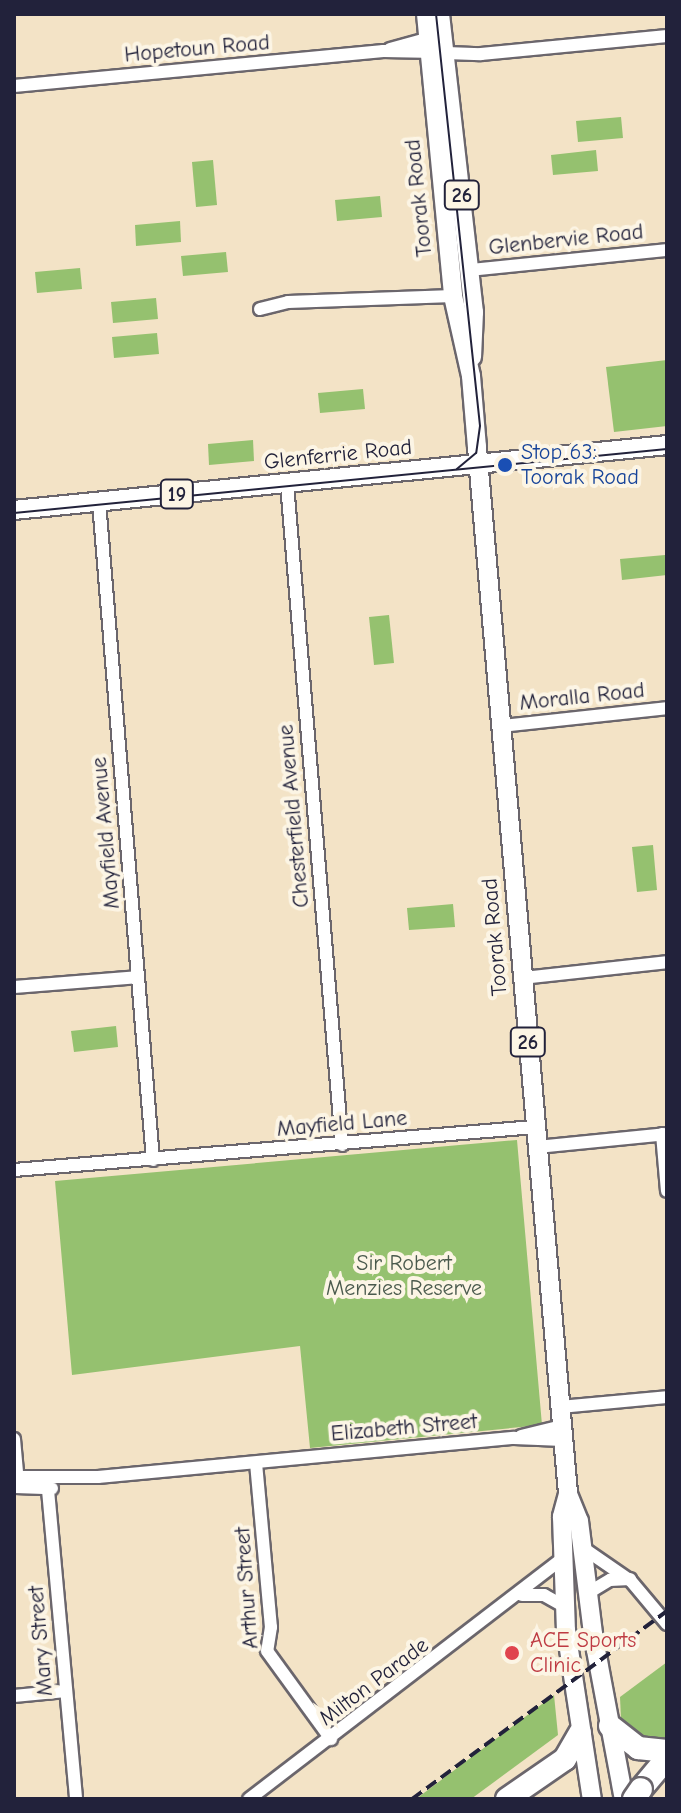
<!DOCTYPE html>
<style>
body{margin:0}
#map{position:relative;width:681px;height:1813px;overflow:hidden;background:#f3e3c6;font-family:"Comic Neue",sans-serif}
div>[style]{position:absolute}
.green>*{inset:0;background:#95c16f}
.roads{filter:drop-shadow(2px 0 #6b666c) drop-shadow(-2px 0 #6b666c) drop-shadow(0 2px #6b666c) drop-shadow(0 -2px #6b666c)}
.minor>*{height:12px;margin:-6px;padding:0 6px;transform-origin:6px;border-radius:6px;background:#fff}
.primary>*{height:18px;margin:-9px;padding:0 9px;transform-origin:9px;border-radius:9px;background:#fff}
.motorway>*{height:22px;margin:-11px;padding:0 11px;transform-origin:11px;border-radius:11px;background:#fff}
.tram>*{height:2px;margin:-1px;padding:0 1px;transform-origin:1px;border-radius:1px;background:#22223b}
.rail>*{height:4px;margin-top:-2px;transform-origin:0;background:repeating-linear-gradient(90deg,#22223b 0 12px,transparent 0 18px)}
.bridges{filter:drop-shadow(2px 0 #6b666c) drop-shadow(-2px 0 #6b666c) drop-shadow(0 2px #6b666c) drop-shadow(0 -2px #6b666c)}
.motorway-bridge>*{height:22px;margin:-11px;padding:0 11px;transform-origin:11px;border-radius:11px;background:#fff}
.dots>*{width:22px;height:22px;translate:-50% -50%;box-sizing:border-box;border:4px solid #fcf5e5;border-radius:50%}
span{translate:-50% -50%;white-space:nowrap;text-align:center;line-height:1.15;-webkit-text-stroke:8px #fcf5e5;paint-order:stroke}
.shield-label span{padding:2px 6px;background:#fcf5e5;border:2px solid;border-radius:6px;-webkit-text-stroke-width:0}
.shield-label{font-size:20px;color:#22223b;font-weight:700}
.street-label{font-size:22px;color:#22223b}
.transit-label{font-size:22px;color:#164399}
.left{translate:0 -50%;text-align:left}
.park-label{font-size:22px;color:#4a5a4d}
.health-label{font-size:22px;color:#be3a42}
.frame{position:absolute;inset:0;border:16px solid #22223b;pointer-events:none}
</style>
<div id="map">
<div class="green">
<i style="clip-path:polygon(621px 117px,623px 138px,578px 142px,576px 121px)"></i>
<i style="clip-path:polygon(596px 150px,598px 171px,553px 175px,551px 155px)"></i>
<i style="clip-path:polygon(213px 160px,217px 205px,196px 207px,192px 162px)"></i>
<i style="clip-path:polygon(380px 196px,382px 217px,337px 221px,335px 200px)"></i>
<i style="clip-path:polygon(180px 221px,181px 242px,136px 246px,135px 225px)"></i>
<i style="clip-path:polygon(226px 252px,228px 272px,183px 276px,181px 256px)"></i>
<i style="clip-path:polygon(80px 268px,82px 289px,37px 293px,35px 272px)"></i>
<i style="clip-path:polygon(156px 298px,158px 319px,113px 323px,111px 302px)"></i>
<i style="clip-path:polygon(157px 333px,159px 354px,114px 358px,112px 337px)"></i>
<i style="clip-path:polygon(667px 360px,667px 426px,614px 432px,606px 367px)"></i>
<i style="clip-path:polygon(363px 389px,365px 409px,320px 413px,318px 393px)"></i>
<i style="clip-path:polygon(253px 440px,254px 461px,209px 465px,208px 444px)"></i>
<i style="clip-path:polygon(665px 555px,667px 575px,622px 580px,620px 559px)"></i>
<i style="clip-path:polygon(389px 615px,394px 663px,374px 665px,369px 617px)"></i>
<i style="clip-path:polygon(653px 845px,657px 890px,637px 892px,632px 847px)"></i>
<i style="clip-path:polygon(453px 904px,455px 927px,409px 930px,407px 908px)"></i>
<i style="clip-path:polygon(116px 1026px,118px 1047px,74px 1052px,71px 1031px)"></i>
<i style="clip-path:polygon(517px 1140px,542px 1425px,310px 1448px,300px 1346px,72px 1375px,55px 1181px)"></i>
<i style="clip-path:polygon(667px 1662px,667px 1738px,640px 1738px,621px 1719px,620px 1697px)"></i>
<i style="clip-path:polygon(554px 1695px,558px 1735px,471px 1799px,416px 1799px)"></i>
</div>
<div class="roads">
<div class="minor">
<i style="left:390px;top:49px;width:46px;rotate:-15.3deg"></i>
<i style="left:446px;top:53px;width:35px;rotate:2deg"></i>
<i style="left:481px;top:54px;width:187px;rotate:-5.5deg"></i>
<i style="left:14px;top:86px;width:371px;rotate:-5.4deg"></i>
<i style="left:383px;top:51px;width:54px;rotate:1.1deg"></i>
<i style="left:470px;top:270px;width:198px;rotate:-5.8deg"></i>
<i style="left:260px;top:309px;width:29px;rotate:-14deg"></i>
<i style="left:288px;top:302px;width:165px;rotate:-2.1deg"></i>
<i style="left:287px;top:484px;width:663px;rotate:85.24deg"></i>
<i style="left:99px;top:502px;width:660px;rotate:85.31deg"></i>
<i style="left:502px;top:726px;width:166px;rotate:-6.2deg"></i>
<i style="left:523px;top:978px;width:145px;rotate:-6.3deg"></i>
<i style="left:14px;top:987px;width:123px;rotate:-4.6deg"></i>
<i style="left:662px;top:1134px;width:57px;rotate:85deg"></i>
<i style="left:537px;top:1147px;width:131px;rotate:-5.7deg"></i>
<i style="left:14px;top:1170px;width:523px;rotate:-4.72deg"></i>
<i style="left:560px;top:1407px;width:107px;rotate:-5.3deg"></i>
<i style="left:521px;top:1436px;width:42px;rotate:-13.7deg"></i>
<i style="left:14px;top:1439px;width:44px;rotate:84.8deg"></i>
<i style="left:256px;top:1463px;width:165px;rotate:84.8deg"></i>
<i style="left:271px;top:1627px;width:24px;rotate:99deg"></i>
<i style="left:267px;top:1651px;width:109px;rotate:54deg"></i>
<i style="left:14px;top:1477px;width:84px"></i>
<i style="left:98px;top:1477px;width:418px;rotate:-5.4deg"></i>
<i style="left:514px;top:1438px;width:49px;rotate:2.3deg"></i>
<i style="left:47px;top:1479px;width:321px;rotate:84.8deg"></i>
<i style="left:14px;top:1487px;width:38px;rotate:2deg"></i>
<i style="left:583px;top:1548px;width:58px;rotate:34.5deg"></i>
<i style="left:631px;top:1581px;width:56px;rotate:50.1deg"></i>
<i style="left:588px;top:1593px;width:26px;rotate:-31deg"></i>
<i style="left:610px;top:1580px;width:20px;rotate:-3deg"></i>
<i style="left:522px;top:1595px;width:22px"></i>
<i style="left:544px;top:1595px;width:23px;rotate:29deg"></i>
<i style="left:14px;top:1696px;width:52px;rotate:-5.5deg"></i>
<i style="left:249px;top:1799px;width:394px;rotate:-37.5deg"></i>
</div>
<div class="primary">
<i style="left:426px;top:14px;width:283px;rotate:84.5deg"></i>
<i style="left:453px;top:296px;width:82px;rotate:77.3deg"></i>
<i style="left:471px;top:376px;width:71px;rotate:85.2deg"></i>
<i style="left:477px;top:447px;width:1051px;rotate:85.03deg"></i>
<i style="left:568px;top:1494px;width:29px;rotate:68deg"></i>
<i style="left:579px;top:1521px;width:114px;rotate:82.9deg"></i>
<i style="left:593px;top:1634px;width:168px;rotate:79.4deg"></i>
<i style="left:440px;top:14px;width:300px;rotate:83.5deg"></i>
<i style="left:474px;top:312px;width:45px;rotate:92.5deg"></i>
<i style="left:14px;top:510px;width:656px;rotate:-5.68deg"></i>
<i style="left:568px;top:1494px;width:24px;rotate:105deg"></i>
<i style="left:562px;top:1517px;width:113px;rotate:88deg"></i>
<i style="left:566px;top:1630px;width:171px;rotate:81.3deg"></i>
</div>
<div class="motorway">
<i style="left:610px;top:1726px;width:36px;rotate:38deg"></i>
<i style="left:638px;top:1748px;width:29px;rotate:6deg"></i>
<i style="left:641px;top:1789px;width:40px;rotate:-50deg"></i>
<i style="left:507px;top:1799px;width:70px;rotate:-34.6deg"></i>
<i style="left:565px;top:1759px;width:30px;rotate:-60deg"></i>
</div>
</div>
<div class="tram">
<i style="left:436px;top:14px;width:414px;rotate:83.9deg"></i>
<i style="left:480px;top:426px;width:27px;rotate:98deg"></i>
<i style="left:476px;top:453px;width:25px;rotate:140deg"></i>
<i style="left:14px;top:513px;width:656px;rotate:-5.6deg"></i>
</div>
<div class="rail">
<i style="left:412px;top:1799px;width:317px;rotate:-36.4deg"></i>
</div>
<div class="bridges">
<div class="motorway-bridge">
<i style="left:634px;top:1799px;width:12px;rotate:-55deg"></i>
</div>
</div>
<div class="dots">
<i style="left:505px;top:465px;background:#1a4fb4"></i>
<i style="left:512px;top:1653px;background:#e0444e"></i>
</div>
<div class="shield-label">
<span style="left:462px;top:195px">26</span>
<span style="left:177px;top:494px">19</span>
<span style="left:528px;top:1042px">26</span>
</div>
<div class="street-label">
<span style="left:197px;top:49px;rotate:-5deg">Hopetoun Road</span>
<span style="left:419px;top:198px;rotate:-96deg">Toorak Road</span>
<span style="left:566px;top:240px;rotate:-6deg">Glenbervie Road</span>
<span style="left:338px;top:455px;rotate:-6deg">Glenferrie Road</span>
<span style="left:582px;top:697px;rotate:-6deg">Moralla Road</span>
<span style="left:294px;top:816px;rotate:-95deg">Chesterfield Avenue</span>
<span style="left:106px;top:833px;rotate:-95deg">Mayfield Avenue</span>
<span style="left:495px;top:937px;rotate:-95deg">Toorak Road</span>
<span style="left:342px;top:1124px;rotate:-5deg">Mayfield Lane</span>
<span style="left:404px;top:1428px;rotate:-5deg">Elizabeth Street</span>
<span style="left:247px;top:1588px;rotate:-94deg">Arthur Street</span>
<span style="left:41px;top:1641px;rotate:-95deg">Mary Street</span>
<span style="left:374px;top:1682px;rotate:-37deg">Milton Parade</span>
</div>
<div class="transit-label">
<span class="left" style="left:521px;top:465px">Stop 63:<br>Toorak Road</span>
</div>
<div class="park-label">
<span style="left:404px;top:1276px">Sir Robert<br>Menzies Reserve</span>
</div>
<div class="health-label">
<span class="left" style="left:530px;top:1653px">ACE Sports<br>Clinic</span>
</div>
<div class="frame"></div>
</div>
